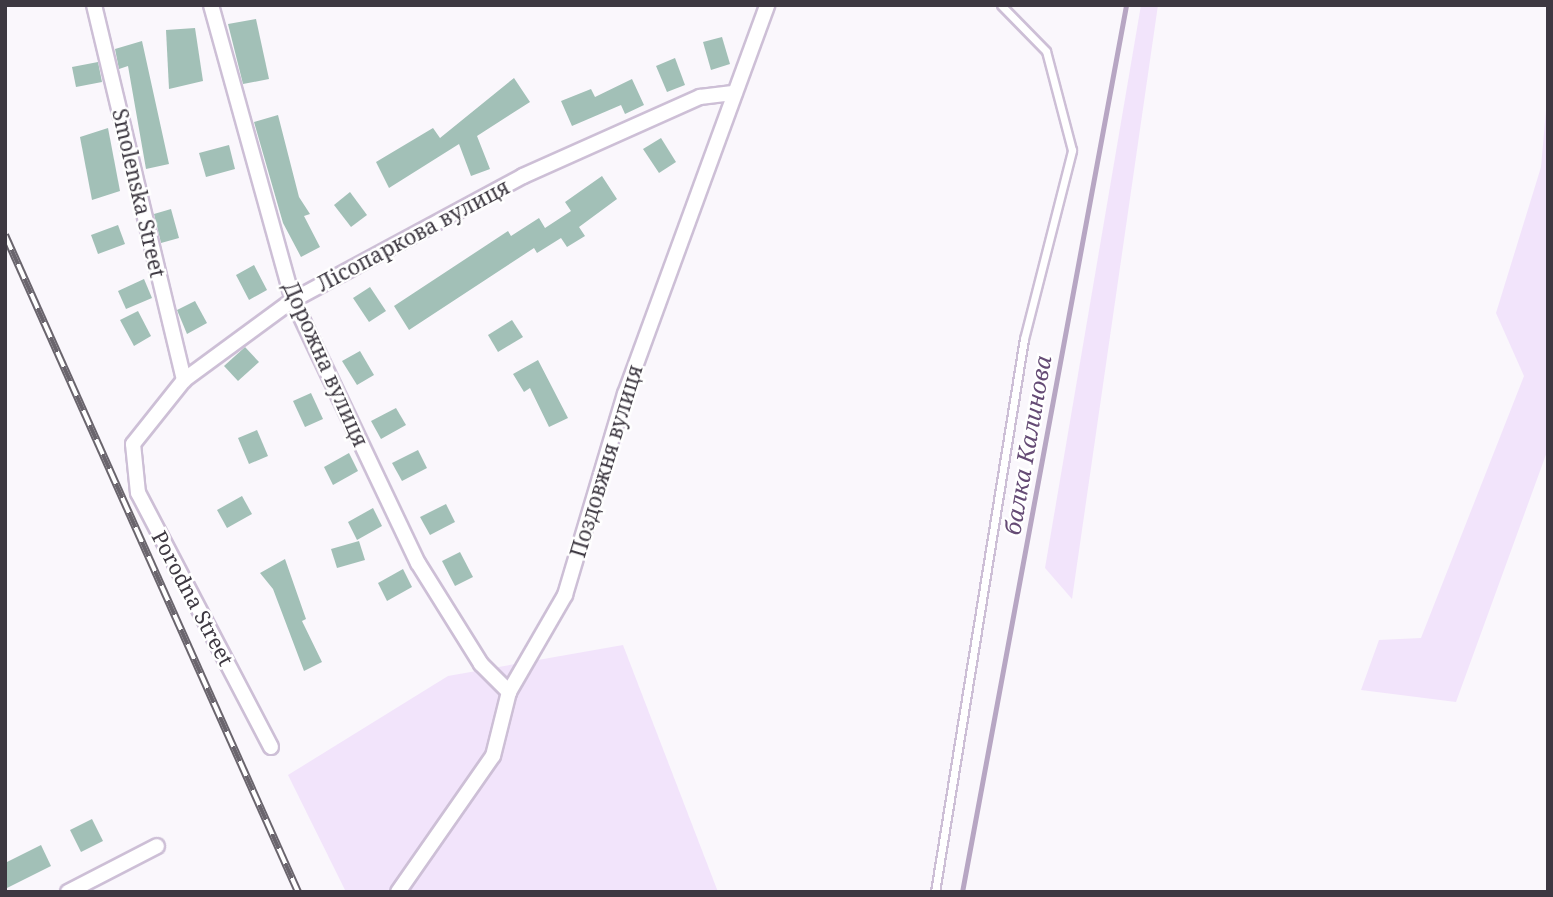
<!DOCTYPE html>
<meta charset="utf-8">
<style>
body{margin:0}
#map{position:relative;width:1553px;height:897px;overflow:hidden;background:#faf7fc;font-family:"Noto Serif",serif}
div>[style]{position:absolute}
.green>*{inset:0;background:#f2e4fb}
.stream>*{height:5px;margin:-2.5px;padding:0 2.5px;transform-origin:2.5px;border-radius:2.5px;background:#b7a6c3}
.building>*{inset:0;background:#a2c0b7}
.roads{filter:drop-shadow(2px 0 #cdbfd6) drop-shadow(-2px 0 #cdbfd6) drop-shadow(0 2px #cdbfd6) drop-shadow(0 -2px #cdbfd6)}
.service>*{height:7px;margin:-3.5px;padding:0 3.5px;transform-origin:3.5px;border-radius:3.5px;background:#fff}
.minor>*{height:14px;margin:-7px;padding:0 7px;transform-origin:7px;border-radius:7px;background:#fff}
.rail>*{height:8px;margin-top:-4px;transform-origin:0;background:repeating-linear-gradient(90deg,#fff 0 16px,#6a656d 0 32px);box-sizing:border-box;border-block:2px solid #6a656d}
span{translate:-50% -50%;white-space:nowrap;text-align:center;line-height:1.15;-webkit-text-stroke:5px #fff;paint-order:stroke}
.street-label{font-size:21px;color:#3d3841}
.water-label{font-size:23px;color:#654b75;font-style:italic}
.frame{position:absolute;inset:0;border:7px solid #3d3841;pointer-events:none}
</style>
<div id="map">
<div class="green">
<i style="clip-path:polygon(1141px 5px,1158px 5px,1072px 599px,1045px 568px)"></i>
<i style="clip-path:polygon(1548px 88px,1548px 449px,1456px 702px,1361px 690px,1379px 640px,1421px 638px,1524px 376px,1496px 313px,1541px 167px)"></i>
<i style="clip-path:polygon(623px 645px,718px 892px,346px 892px,288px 775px,448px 676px)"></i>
</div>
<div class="stream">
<i style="left:962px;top:892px;width:902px;rotate:-79.52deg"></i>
</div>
<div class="building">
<i style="clip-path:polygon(256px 19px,269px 79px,243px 84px,228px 24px)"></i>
<i style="clip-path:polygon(195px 28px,203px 81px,169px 89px,166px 30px)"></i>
<i style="clip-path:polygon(722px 37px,730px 64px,711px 70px,703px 42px)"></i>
<i style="clip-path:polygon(142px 41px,169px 164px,146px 169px,128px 66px,119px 69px,115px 49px)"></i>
<i style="clip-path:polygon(675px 58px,685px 85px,667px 92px,656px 66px)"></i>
<i style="clip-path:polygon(98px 62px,102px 82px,76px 87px,72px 67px)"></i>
<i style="clip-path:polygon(514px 78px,530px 102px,477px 136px,490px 169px,471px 176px,459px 144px,389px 188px,376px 162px,433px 128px,440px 138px)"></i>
<i style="clip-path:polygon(632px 79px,644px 105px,625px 114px,621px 105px,572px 126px,561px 101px,591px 89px,595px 97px)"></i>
<i style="clip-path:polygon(278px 115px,299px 197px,310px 214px,304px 216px,320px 247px,301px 257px,283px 223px,254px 122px)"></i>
<i style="clip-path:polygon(108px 128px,120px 191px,92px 200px,80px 137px)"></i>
<i style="clip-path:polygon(661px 138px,676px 162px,659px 173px,643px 149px)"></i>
<i style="clip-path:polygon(229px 145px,235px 169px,206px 177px,199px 153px)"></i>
<i style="clip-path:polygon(602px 176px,617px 199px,579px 227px,585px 236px,567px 247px,561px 238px,537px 253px,534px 248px,409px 330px,394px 306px,508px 231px,511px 236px,539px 218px,545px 228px,571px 211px,565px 202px)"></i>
<i style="clip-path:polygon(350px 192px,367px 215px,351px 227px,334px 205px)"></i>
<i style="clip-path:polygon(171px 209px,179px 238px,161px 243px,154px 214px)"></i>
<i style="clip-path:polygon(118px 225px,125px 244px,98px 254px,91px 235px)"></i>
<i style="clip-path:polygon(254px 265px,267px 290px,249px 300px,236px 275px)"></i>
<i style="clip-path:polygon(144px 279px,152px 298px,126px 309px,118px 291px)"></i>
<i style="clip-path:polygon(370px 287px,386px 311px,369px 322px,353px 298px)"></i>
<i style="clip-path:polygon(195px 301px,207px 323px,187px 334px,177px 310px)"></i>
<i style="clip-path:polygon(138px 311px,151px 336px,134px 346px,120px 320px)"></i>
<i style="clip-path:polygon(512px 320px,523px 337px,498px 352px,488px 335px)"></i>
<i style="clip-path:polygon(245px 347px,259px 362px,238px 381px,224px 366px)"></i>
<i style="clip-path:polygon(360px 351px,374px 375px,357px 385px,342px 361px)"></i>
<i style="clip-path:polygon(538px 360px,568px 418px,549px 427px,530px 388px,524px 392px,513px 374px)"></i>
<i style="clip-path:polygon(311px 393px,323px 419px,305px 427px,293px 401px)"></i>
<i style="clip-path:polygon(396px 408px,406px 425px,381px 439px,371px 421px)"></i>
<i style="clip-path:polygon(257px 430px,268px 456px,249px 464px,238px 438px)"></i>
<i style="clip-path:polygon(418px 450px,427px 468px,402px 481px,392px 463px)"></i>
<i style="clip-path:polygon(349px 453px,358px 471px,333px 485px,324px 467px)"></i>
<i style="clip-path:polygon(242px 496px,252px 514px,227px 528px,217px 510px)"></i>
<i style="clip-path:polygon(446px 504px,455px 522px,430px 535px,420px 517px)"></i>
<i style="clip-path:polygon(373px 508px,382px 526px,357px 540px,348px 522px)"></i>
<i style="clip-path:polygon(359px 541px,365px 560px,337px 568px,331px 549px)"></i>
<i style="clip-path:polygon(460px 552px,473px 577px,455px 586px,442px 561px)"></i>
<i style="clip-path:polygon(285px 559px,306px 619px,302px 621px,322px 662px,304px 671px,273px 589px,260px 573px)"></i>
<i style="clip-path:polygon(403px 569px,412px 587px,387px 601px,378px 583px)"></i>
<i style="clip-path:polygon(92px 819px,103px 841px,81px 852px,70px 830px)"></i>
<i style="clip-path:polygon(41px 845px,51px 866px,5px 889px,5px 863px)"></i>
</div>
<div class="roads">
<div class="service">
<i style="left:935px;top:892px;width:560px;rotate:-80.86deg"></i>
<i style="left:1024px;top:339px;width:195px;rotate:-75.7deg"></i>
<i style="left:1072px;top:150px;width:102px;rotate:-104.7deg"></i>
<i style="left:1046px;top:51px;width:64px;rotate:-134.4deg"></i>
</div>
<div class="minor">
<i style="left:94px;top:5px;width:386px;rotate:76.5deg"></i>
<i style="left:211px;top:5px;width:306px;rotate:74.5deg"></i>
<i style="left:293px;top:300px;width:291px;rotate:64.6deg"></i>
<i style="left:418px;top:563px;width:119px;rotate:58deg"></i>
<i style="left:481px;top:664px;width:40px;rotate:45deg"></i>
<i style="left:271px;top:747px;width:287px;rotate:-117.6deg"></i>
<i style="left:138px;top:493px;width:49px;rotate:-95.8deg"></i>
<i style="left:133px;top:444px;width:82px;rotate:-51.4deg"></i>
<i style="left:184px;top:380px;width:135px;rotate:-36.3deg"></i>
<i style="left:293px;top:300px;width:261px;rotate:-28.3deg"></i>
<i style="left:523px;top:176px;width:194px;rotate:-24.1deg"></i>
<i style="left:700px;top:97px;width:35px;rotate:-7deg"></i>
<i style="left:68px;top:892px;width:100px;rotate:-27.3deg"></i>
<i style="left:398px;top:892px;width:166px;rotate:-55.1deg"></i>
<i style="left:493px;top:756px;width:66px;rotate:-76deg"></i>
<i style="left:509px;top:692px;width:112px;rotate:-60deg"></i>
<i style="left:565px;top:595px;width:210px;rotate:-73.4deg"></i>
<i style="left:625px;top:394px;width:414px;rotate:-69.9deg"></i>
</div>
</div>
<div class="rail">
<i style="left:5px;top:235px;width:719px;rotate:65.96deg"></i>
</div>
<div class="street-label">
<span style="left:139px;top:193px;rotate:77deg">Smolenska Street</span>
<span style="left:413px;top:235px;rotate:-28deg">Лісопаркова вулиця</span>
<span style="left:326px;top:364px;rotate:66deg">Дорожна вулиця</span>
<span style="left:606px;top:461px;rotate:-73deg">Поздовжня вулиця</span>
<span style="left:193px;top:598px;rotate:62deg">Porodna Street</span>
</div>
<div class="water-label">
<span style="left:1027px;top:445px;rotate:-80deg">балка Калинова</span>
</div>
<div class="frame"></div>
</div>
